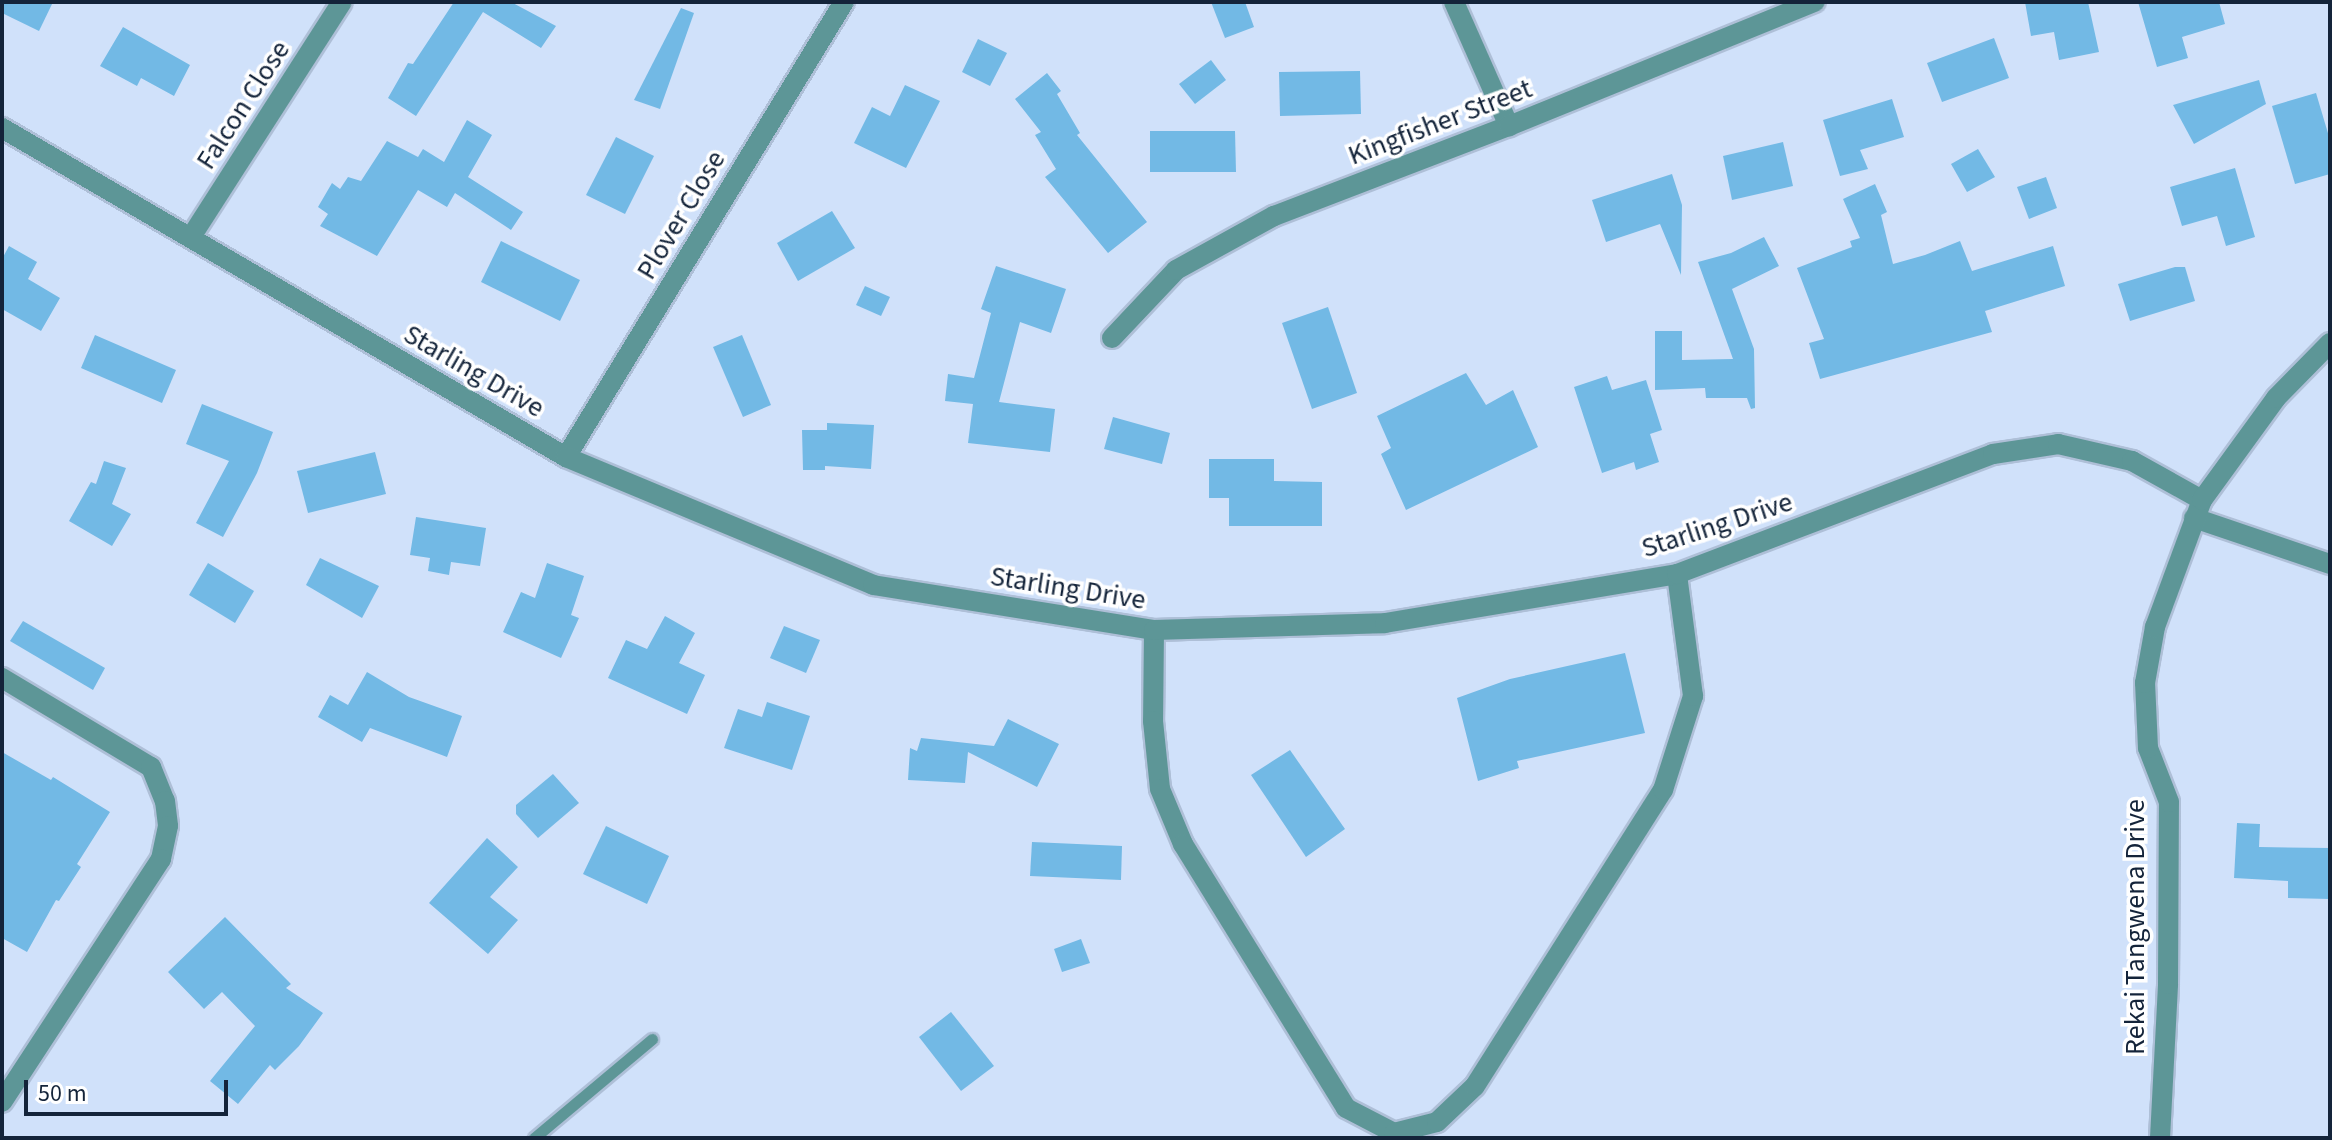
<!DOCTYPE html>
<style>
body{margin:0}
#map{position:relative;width:2332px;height:1140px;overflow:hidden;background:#d0e1fa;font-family:"Source Sans 3",sans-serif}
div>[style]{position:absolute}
.building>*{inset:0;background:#72b9e5}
.roads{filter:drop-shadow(2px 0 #aebfd7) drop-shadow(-2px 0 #aebfd7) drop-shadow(0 2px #aebfd7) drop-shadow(0 -2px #aebfd7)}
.service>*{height:11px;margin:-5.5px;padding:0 5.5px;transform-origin:5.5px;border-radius:5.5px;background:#5d9697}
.minor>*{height:20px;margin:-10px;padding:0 10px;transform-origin:10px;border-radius:10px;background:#5d9697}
.tertiary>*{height:20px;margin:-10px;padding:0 10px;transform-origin:10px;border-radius:10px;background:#5d9697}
span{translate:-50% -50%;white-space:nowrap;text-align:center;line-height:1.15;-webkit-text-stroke:7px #fff;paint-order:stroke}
.street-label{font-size:28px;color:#14243a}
.frame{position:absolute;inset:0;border:4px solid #14243a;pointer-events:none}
.scale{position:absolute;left:24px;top:1080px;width:204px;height:36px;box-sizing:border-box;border:4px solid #14243a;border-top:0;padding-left:10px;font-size:24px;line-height:28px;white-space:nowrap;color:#14243a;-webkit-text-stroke:6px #fff;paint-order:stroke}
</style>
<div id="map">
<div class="building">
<i style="clip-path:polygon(2px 2px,53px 2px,39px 31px,2px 13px)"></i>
<i style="clip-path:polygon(454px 2px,511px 2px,556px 26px,541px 48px,483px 12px,416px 116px,388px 98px,408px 63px,413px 64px)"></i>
<i style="clip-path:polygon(1211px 2px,1245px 2px,1254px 27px,1225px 38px)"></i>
<i style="clip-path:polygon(2025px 2px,2088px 2px,2099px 52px,2059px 60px,2054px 32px,2031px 36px)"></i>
<i style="clip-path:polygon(2138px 2px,2219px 2px,2225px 24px,2182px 37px,2188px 58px,2157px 67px)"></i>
<i style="clip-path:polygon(681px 8px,694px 13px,660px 109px,634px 100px)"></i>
<i style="clip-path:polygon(123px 27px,190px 65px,174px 96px,141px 78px,137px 86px,100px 66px)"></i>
<i style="clip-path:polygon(1994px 38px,2009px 78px,1942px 102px,1927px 63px)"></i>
<i style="clip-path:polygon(978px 39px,1007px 53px,990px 86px,962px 72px)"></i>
<i style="clip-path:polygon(1211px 60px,1226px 80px,1195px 104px,1179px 84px)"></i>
<i style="clip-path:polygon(1360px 71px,1361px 114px,1280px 116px,1279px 72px)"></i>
<i style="clip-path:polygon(1047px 73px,1061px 91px,1057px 94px,1080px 133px,1077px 135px,1147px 222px,1108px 253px,1045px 177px,1056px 169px,1035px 135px,1041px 132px,1015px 99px)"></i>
<i style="clip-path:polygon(2259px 80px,2266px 104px,2194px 144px,2173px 105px)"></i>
<i style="clip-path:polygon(905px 85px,940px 101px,906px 168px,854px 143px,872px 107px,890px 116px)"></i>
<i style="clip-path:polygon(2316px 93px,2330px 140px,2330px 174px,2295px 184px,2272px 106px)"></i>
<i style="clip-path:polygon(1892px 99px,1904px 137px,1860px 150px,1868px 169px,1840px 176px,1823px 120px)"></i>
<i style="clip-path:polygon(467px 120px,492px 135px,468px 177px,523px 212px,511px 230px,455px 193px,447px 207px,418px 190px,377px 256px,320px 226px,328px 214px,318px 207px,332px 183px,340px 189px,348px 177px,361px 181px,387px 141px,418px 157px,423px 149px,444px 162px)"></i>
<i style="clip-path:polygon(1150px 131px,1235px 131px,1236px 172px,1150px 172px)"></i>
<i style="clip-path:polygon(616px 137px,654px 156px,625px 214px,586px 195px)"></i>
<i style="clip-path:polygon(1783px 142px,1793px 186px,1732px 200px,1723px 156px)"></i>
<i style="clip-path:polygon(1978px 149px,1995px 177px,1967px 192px,1951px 164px)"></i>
<i style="clip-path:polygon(2235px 168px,2255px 237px,2226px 246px,2217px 216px,2182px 226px,2170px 187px)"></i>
<i style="clip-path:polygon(1672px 174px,1682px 205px,1681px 275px,1660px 224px,1606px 242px,1592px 200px)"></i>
<i style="clip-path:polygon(2046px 177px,2057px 208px,2029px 219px,2017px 187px)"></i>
<i style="clip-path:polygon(1875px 184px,1887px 212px,1881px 215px,1893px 264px,1925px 255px,1960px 241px,1972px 271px,2053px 246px,2065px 286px,1985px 311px,1992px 332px,1820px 379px,1809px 343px,1824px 339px,1797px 268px,1852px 247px,1850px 241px,1860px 238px,1843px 199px)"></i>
<i style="clip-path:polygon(832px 211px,855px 248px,798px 281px,777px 243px)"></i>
<i style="clip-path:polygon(1764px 237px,1779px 266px,1732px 289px,1754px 349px,1755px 408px,1751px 409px,1747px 398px,1706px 398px,1705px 388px,1655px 390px,1655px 331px,1682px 331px,1682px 360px,1733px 359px,1698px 262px,1731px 253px)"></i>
<i style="clip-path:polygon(501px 241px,580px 280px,560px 321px,481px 282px)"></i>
<i style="clip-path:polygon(9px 246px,37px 262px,28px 279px,60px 298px,41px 331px,2px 309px,2px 259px)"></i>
<i style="clip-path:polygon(996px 266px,1066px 289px,1051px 333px,1020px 322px,999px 402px,1055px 409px,1050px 452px,968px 443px,973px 404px,945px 401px,948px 374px,974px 378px,991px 313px,981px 309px)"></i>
<i style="clip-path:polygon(2175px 267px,2185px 267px,2195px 301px,2130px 321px,2118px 284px)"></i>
<i style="clip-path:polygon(865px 286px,890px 297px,881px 316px,856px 305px)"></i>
<i style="clip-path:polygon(1328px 307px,1357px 393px,1312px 409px,1282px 323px)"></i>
<i style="clip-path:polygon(95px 335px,176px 370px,162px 403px,81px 368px)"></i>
<i style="clip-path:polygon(742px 335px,771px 405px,743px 417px,713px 347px)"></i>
<i style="clip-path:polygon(1466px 373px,1486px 405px,1513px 390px,1538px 447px,1406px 510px,1381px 454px,1391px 448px,1377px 416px)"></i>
<i style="clip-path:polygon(1607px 376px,1612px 390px,1646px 380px,1662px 430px,1650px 434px,1659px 462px,1636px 470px,1634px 462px,1602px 473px,1574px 387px)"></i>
<i style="clip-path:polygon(202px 404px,273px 432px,257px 473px,223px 537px,196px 523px,229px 461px,186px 444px)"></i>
<i style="clip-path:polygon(1113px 417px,1170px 433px,1162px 464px,1104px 449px)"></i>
<i style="clip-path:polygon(827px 423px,874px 425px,871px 469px,825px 466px,825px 470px,803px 470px,802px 430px,827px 430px)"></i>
<i style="clip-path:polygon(375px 452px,386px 494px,308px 513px,297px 471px)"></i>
<i style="clip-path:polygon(1209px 459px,1274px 459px,1274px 481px,1322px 482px,1322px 526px,1229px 526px,1229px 498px,1209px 498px)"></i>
<i style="clip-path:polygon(104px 461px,126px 468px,112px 504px,131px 514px,112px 546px,69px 521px,91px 482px,96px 484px)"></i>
<i style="clip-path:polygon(416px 517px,486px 528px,480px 566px,451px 562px,449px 575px,428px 571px,430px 558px,410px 555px)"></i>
<i style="clip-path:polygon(320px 558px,379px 586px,362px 618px,306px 585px)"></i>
<i style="clip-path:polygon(208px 563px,254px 591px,235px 623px,189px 595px)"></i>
<i style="clip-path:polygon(547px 563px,584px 576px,571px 615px,579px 618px,561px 658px,503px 632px,521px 592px,535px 598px)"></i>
<i style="clip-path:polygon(665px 616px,695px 633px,679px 663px,705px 675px,687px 714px,608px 678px,626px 640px,647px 649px)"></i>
<i style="clip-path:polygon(23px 621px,105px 668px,93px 690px,10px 641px)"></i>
<i style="clip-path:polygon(784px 626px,820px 640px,806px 673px,770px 658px)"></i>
<i style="clip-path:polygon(1625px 653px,1645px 733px,1517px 761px,1519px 768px,1478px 781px,1457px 698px,1510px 679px)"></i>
<i style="clip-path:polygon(367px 672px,409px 697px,462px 716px,447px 757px,370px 728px,362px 742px,318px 717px,330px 695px,348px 705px)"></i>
<i style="clip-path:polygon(767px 702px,810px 716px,792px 770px,724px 748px,738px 709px,762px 717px)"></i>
<i style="clip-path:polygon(1008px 719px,1059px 744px,1037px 787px,968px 752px,965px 783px,908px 780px,910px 748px,917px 751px,921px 738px,994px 746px)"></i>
<i style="clip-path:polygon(1290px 750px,1345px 829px,1306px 857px,1251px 775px)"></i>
<i style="clip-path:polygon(2px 752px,51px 780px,53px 777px,110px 812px,77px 864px,81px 867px,59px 901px,56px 900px,27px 952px,2px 938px)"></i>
<i style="clip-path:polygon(553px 774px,579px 803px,538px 838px,516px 814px,516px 805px)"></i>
<i style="clip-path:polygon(2237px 823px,2260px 824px,2259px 847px,2330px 848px,2330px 899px,2288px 898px,2288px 881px,2234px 878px)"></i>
<i style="clip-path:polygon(606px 826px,669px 856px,647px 904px,583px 874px)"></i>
<i style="clip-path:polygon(487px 838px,518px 867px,490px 897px,518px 920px,488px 954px,429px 903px)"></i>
<i style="clip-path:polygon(1032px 842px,1122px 846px,1121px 880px,1030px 876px)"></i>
<i style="clip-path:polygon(225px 917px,291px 984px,286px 988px,323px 1013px,299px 1046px,275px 1070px,270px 1065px,238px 1104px,210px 1081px,255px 1026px,222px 992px,204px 1009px,168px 972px)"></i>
<i style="clip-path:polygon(1081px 939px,1090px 963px,1062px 972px,1054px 949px)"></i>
<i style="clip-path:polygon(951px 1012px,994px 1066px,961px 1091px,919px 1037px)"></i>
</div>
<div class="roads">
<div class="service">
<i style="left:534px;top:1138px;width:154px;rotate:-40deg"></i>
</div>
<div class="minor">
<i style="left:1454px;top:2px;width:136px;rotate:66.1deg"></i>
<i style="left:191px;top:237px;width:279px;rotate:-57.3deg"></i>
<i style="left:1112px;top:338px;width:93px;rotate:-46.7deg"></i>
<i style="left:1176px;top:270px;width:112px;rotate:-28.9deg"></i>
<i style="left:1274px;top:216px;width:252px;rotate:-21deg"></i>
<i style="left:1509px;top:126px;width:330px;rotate:-22.1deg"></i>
<i style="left:566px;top:457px;width:533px;rotate:-58.58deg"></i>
<i style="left:2194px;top:518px;width:144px;rotate:18.7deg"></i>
<i style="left:1154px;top:630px;width:91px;rotate:90.6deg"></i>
<i style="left:1153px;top:721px;width:68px;rotate:84.1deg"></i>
<i style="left:1160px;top:789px;width:60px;rotate:67.3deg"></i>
<i style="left:1183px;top:844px;width:310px;rotate:58.3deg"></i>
<i style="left:1346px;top:1108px;width:54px;rotate:27.5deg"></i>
<i style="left:1394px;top:1133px;width:44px;rotate:-14.3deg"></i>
<i style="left:1437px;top:1122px;width:52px;rotate:-43.5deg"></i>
<i style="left:1475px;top:1086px;width:351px;rotate:-57.6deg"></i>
<i style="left:1663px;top:790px;width:99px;rotate:-72.3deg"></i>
<i style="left:1693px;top:696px;width:123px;rotate:-97.5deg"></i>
<i style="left:2px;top:678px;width:174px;rotate:30.9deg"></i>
<i style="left:151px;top:767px;width:37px;rotate:68deg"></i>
<i style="left:165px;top:801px;width:25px;rotate:83deg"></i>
<i style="left:168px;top:826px;width:34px;rotate:102deg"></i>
<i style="left:161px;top:859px;width:290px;rotate:123.2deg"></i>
</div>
<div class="tertiary">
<i style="left:2px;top:128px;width:653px;rotate:30.26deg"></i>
<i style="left:566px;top:457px;width:333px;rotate:22.6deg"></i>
<i style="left:873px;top:585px;width:285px;rotate:9.1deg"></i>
<i style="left:1154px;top:630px;width:231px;rotate:-1.7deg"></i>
<i style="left:1385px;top:623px;width:296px;rotate:-9.5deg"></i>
<i style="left:1677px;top:574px;width:338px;rotate:-20.8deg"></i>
<i style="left:1993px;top:454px;width:66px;rotate:-8.7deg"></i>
<i style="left:2058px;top:444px;width:76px;rotate:12.9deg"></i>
<i style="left:2132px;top:461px;width:80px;rotate:29.1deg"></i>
<i style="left:2160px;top:1138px;width:154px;rotate:-87deg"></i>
<i style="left:2168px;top:984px;width:182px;rotate:-89.7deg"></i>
<i style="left:2169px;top:802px;width:58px;rotate:-111.3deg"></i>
<i style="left:2148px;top:748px;width:65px;rotate:-92.6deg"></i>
<i style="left:2145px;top:683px;width:57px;rotate:-79.9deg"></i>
<i style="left:2155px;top:627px;width:135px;rotate:-69.7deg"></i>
<i style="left:2202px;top:500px;width:126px;rotate:-54deg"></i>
<i style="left:2276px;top:398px;width:77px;rotate:-45.5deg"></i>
</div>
</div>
<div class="street-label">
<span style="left:243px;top:105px;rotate:-57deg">Falcon Close</span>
<span style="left:1440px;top:122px;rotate:-21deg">Kingfisher Street</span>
<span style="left:681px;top:215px;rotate:-59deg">Plover Close</span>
<span style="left:474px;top:371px;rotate:30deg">Starling Drive</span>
<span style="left:1717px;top:525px;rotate:-18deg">Starling Drive</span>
<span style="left:1068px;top:588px;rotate:9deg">Starling Drive</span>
<span style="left:2135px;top:927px;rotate:-90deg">Rekai Tangwena Drive</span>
</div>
<div class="frame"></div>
<div class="scale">50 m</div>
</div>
